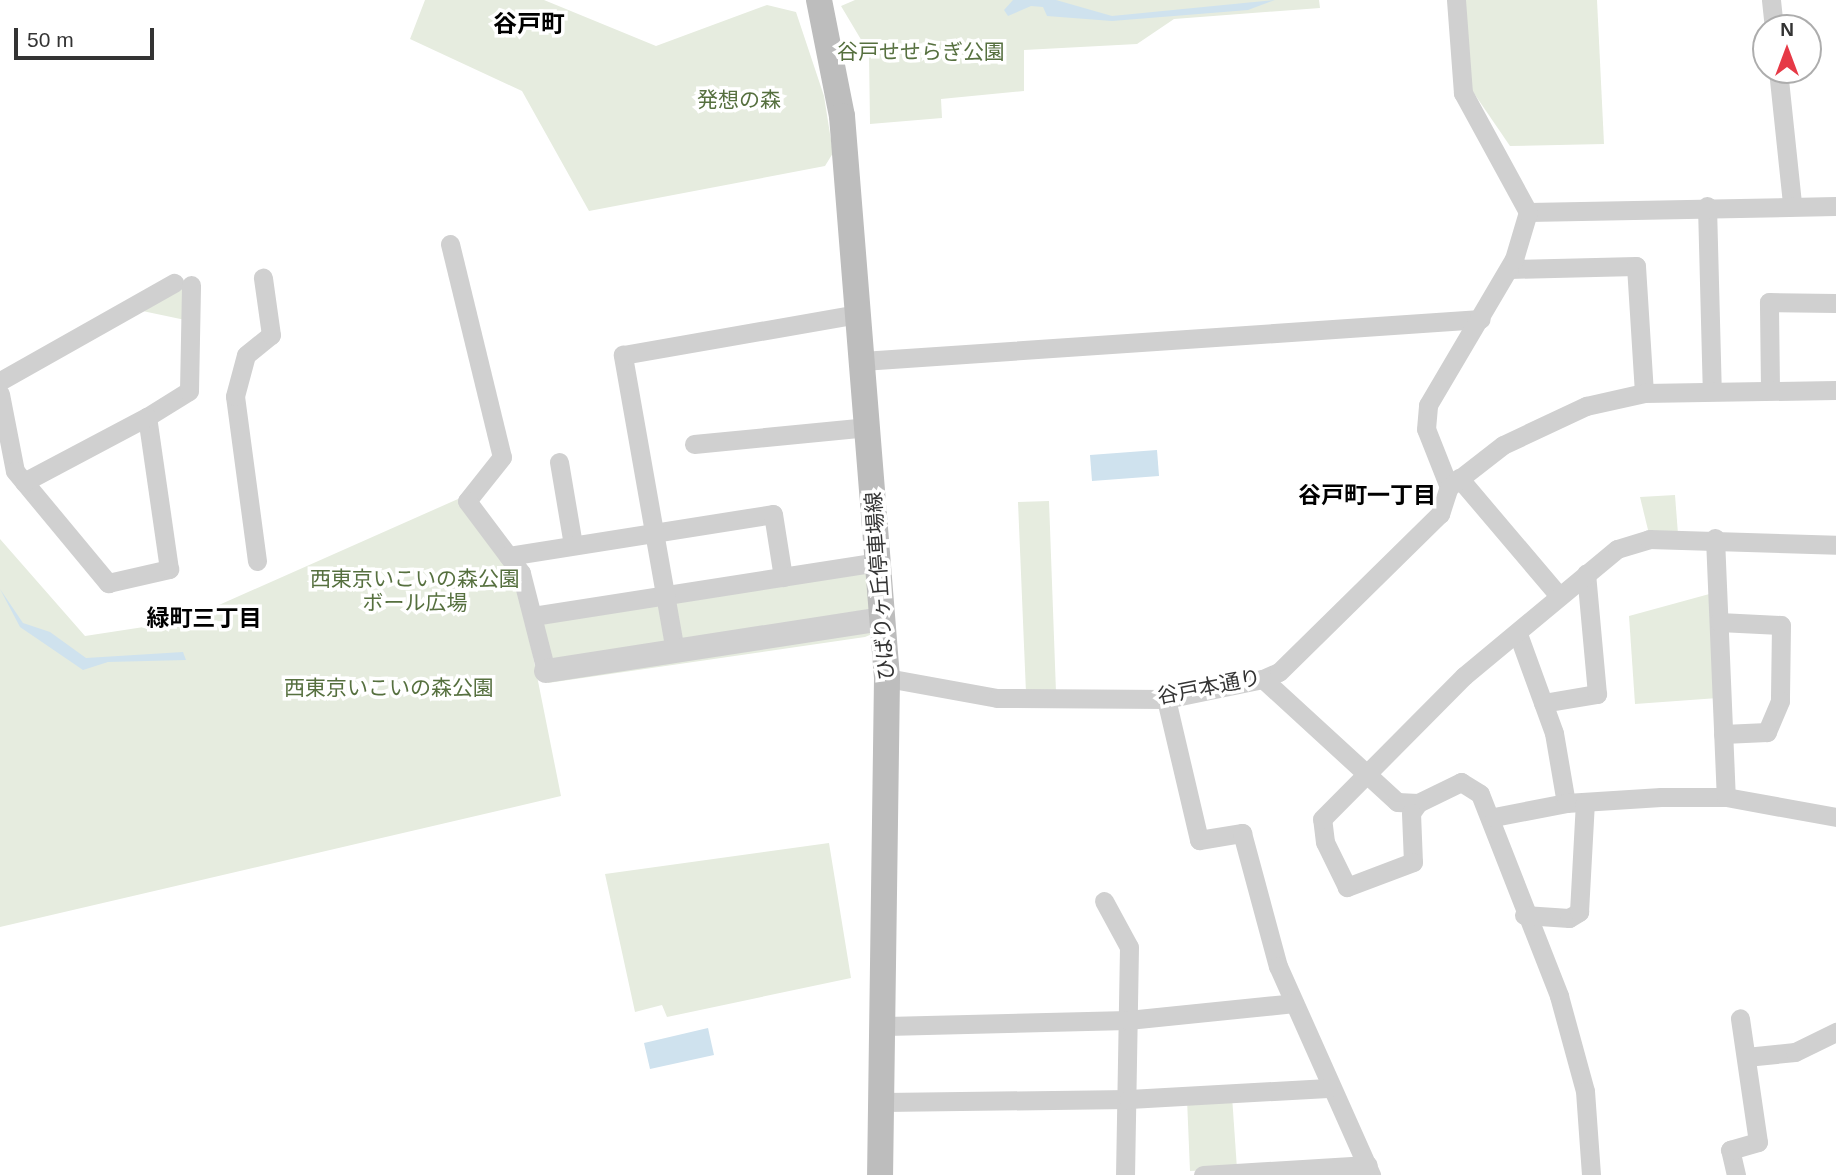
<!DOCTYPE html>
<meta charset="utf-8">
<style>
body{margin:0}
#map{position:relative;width:1836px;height:1175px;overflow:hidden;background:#fff;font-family:Arial,"Noto Sans JP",sans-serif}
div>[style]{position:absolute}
.green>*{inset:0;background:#e6ecdf}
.water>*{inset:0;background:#cfe2ee}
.minor>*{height:19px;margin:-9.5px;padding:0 9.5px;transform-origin:9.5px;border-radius:9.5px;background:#d0d0d0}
.tertiary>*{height:24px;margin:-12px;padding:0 12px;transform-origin:12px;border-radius:12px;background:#d0d0d0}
.secondary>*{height:26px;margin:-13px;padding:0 13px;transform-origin:13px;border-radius:13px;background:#bdbdbd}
span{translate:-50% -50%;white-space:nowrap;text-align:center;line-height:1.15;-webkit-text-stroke:7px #fff;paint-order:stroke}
.park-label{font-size:21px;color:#56703f}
.street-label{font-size:21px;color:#333}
.neighbourhood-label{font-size:23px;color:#000;font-weight:700}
.quarter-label{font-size:24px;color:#000;font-weight:700}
.north{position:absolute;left:1752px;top:14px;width:70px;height:70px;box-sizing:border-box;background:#fff;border:2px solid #adadad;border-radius:50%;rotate:0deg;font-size:19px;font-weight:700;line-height:28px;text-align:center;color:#333}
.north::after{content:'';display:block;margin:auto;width:24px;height:32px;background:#e63946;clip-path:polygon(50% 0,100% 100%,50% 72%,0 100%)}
.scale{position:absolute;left:14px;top:28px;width:140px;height:32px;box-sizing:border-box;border:4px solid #333;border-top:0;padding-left:9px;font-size:21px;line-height:24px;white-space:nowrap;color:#333;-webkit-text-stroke:5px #fff;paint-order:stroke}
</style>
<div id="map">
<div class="green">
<i style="clip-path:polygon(425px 0,544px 0,656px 46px,767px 5px,796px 12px,824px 96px,833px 153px,825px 166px,589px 211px,522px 91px,410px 39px)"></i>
<i style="clip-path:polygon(855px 0,1319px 0,1320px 8px,1174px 19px,1137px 44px,1024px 50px,1024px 91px,941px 99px,942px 118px,870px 124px,869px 53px,841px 6px)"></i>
<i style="clip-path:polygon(1463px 0,1597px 0,1604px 144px,1510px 146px,1471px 89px)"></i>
<i style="clip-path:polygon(174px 286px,189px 287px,190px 321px,133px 309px)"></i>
<i style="clip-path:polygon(1675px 495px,1678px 534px,1649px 534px,1640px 497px)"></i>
<i style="clip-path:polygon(458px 499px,517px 576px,561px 796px,0 927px,0 539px,85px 636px,183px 621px)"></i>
<i style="clip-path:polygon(1049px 501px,1056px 692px,1026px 693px,1018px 502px)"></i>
<i style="clip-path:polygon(879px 562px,884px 629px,865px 637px,548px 683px,533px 616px)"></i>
<i style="clip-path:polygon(1713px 593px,1718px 698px,1635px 704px,1629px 616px)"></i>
<i style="clip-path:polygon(829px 843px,851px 978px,667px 1017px,662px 1005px,635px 1012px,605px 874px)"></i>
<i style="clip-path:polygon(1232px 1096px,1237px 1169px,1190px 1171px,1187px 1099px)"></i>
</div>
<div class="water">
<i style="clip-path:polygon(1013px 0,1056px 0,1112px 16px,1275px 0,1248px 10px,1112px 21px,1047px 16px,1043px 7px,1031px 6px,1008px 16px,1004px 10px)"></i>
<i style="clip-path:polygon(1157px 450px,1159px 476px,1092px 481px,1090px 455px)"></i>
<i style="clip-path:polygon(0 589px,23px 623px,50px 632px,86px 658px,183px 652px,186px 660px,108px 662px,83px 670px,20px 627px)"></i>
<i style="clip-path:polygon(708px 1028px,714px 1055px,650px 1069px,644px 1043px)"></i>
</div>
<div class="minor">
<i style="left:1771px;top:0;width:28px;rotate:84deg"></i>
<i style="left:1778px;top:70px;width:135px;rotate:84deg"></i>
<i style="left:1707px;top:206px;width:185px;rotate:88.5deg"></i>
<i style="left:1528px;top:212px;width:308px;rotate:-1.1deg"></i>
<i style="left:450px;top:244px;width:219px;rotate:76.3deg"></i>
<i style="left:502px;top:457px;width:56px;rotate:128.5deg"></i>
<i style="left:467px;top:501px;width:90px;rotate:53.1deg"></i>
<i style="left:521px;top:573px;width:101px;rotate:75.7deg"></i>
<i style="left:1509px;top:269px;width:127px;rotate:-1.4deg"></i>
<i style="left:1636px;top:266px;width:127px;rotate:86.4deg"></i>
<i style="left:862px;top:361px;width:620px;rotate:-3.88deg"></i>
<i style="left:0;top:381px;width:200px;rotate:-29.4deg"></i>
<i style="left:1770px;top:389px;width:87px;rotate:-90.7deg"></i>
<i style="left:1769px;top:302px;width:67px;rotate:0.9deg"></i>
<i style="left:0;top:394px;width:78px;rotate:79deg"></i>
<i style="left:15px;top:471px;width:146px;rotate:50.3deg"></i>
<i style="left:108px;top:583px;width:63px;rotate:-12.9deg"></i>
<i style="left:169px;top:569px;width:154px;rotate:-98.2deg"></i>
<i style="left:147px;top:417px;width:49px;rotate:-31.8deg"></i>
<i style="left:189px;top:391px;width:106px;rotate:-88.9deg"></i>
<i style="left:694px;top:444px;width:175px;rotate:-5.6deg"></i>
<i style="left:559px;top:462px;width:84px;rotate:80.4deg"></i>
<i style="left:1459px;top:478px;width:155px;rotate:49.7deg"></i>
<i style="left:24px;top:482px;width:139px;rotate:-27.9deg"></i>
<i style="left:1449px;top:487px;width:62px;rotate:-111.6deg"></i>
<i style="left:1426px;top:429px;width:24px;rotate:-85deg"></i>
<i style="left:1428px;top:405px;width:169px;rotate:-59.5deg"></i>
<i style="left:1514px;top:259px;width:49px;rotate:-73.4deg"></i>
<i style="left:1528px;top:212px;width:136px;rotate:-118.6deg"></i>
<i style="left:1463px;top:93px;width:93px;rotate:-94.3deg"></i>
<i style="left:1715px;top:538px;width:259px;rotate:87.6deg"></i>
<i style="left:508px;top:556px;width:268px;rotate:-9deg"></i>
<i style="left:773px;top:514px;width:64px;rotate:81deg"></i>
<i style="left:257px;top:561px;width:166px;rotate:-97.6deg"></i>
<i style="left:235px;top:396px;width:42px;rotate:-75deg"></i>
<i style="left:246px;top:355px;width:32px;rotate:-39deg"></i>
<i style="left:271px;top:335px;width:58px;rotate:-98deg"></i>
<i style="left:533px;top:616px;width:350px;rotate:-8.9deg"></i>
<i style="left:1719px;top:622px;width:62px;rotate:2.8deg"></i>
<i style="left:1781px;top:625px;width:76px;rotate:90.8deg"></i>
<i style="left:1780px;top:701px;width:34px;rotate:113deg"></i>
<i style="left:1767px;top:732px;width:44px;rotate:177.4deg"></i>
<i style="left:1518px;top:634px;width:105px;rotate:70deg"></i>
<i style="left:1554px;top:733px;width:71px;rotate:80.3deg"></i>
<i style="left:675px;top:651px;width:301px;rotate:-100deg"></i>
<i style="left:623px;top:355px;width:239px;rotate:-9.9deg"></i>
<i style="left:887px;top:678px;width:112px;rotate:10.3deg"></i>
<i style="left:997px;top:698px;width:169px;rotate:0.3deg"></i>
<i style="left:1166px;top:699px;width:99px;rotate:-11.7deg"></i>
<i style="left:1263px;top:679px;width:17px;rotate:-24deg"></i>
<i style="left:1279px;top:672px;width:226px;rotate:-44.5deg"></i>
<i style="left:1440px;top:514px;width:28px;rotate:-72deg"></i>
<i style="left:1449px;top:487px;width:68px;rotate:-37.9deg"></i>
<i style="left:1503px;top:445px;width:92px;rotate:-25.2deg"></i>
<i style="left:1586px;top:406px;width:59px;rotate:-12.6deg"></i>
<i style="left:1644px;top:393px;width:192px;rotate:-0.9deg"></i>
<i style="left:1263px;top:679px;width:182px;rotate:42.5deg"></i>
<i style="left:1397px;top:802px;width:21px;rotate:3deg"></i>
<i style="left:1418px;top:803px;width:48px;rotate:-26deg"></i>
<i style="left:1461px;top:782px;width:22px;rotate:32deg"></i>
<i style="left:1480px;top:794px;width:217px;rotate:68.6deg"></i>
<i style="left:1559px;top:996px;width:98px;rotate:74.7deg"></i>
<i style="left:1585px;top:1091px;width:84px;rotate:85.9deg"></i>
<i style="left:1166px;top:699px;width:145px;rotate:76.8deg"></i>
<i style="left:1199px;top:840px;width:44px;rotate:-9.2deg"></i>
<i style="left:1242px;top:833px;width:138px;rotate:74.9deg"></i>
<i style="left:1278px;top:966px;width:229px;rotate:66deg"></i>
<i style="left:1543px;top:703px;width:55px;rotate:-9.5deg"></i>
<i style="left:1597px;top:694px;width:121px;rotate:-95.2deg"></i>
<i style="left:1418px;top:803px;width:12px;rotate:125deg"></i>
<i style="left:1411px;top:813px;width:49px;rotate:87.7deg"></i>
<i style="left:1413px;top:862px;width:71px;rotate:159.3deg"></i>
<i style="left:1347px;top:887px;width:50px;rotate:-116.1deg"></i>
<i style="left:1325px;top:842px;width:23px;rotate:-97deg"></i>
<i style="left:1322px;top:819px;width:202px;rotate:-45.2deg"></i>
<i style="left:1464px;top:676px;width:199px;rotate:-39.7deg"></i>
<i style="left:1617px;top:549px;width:34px;rotate:-17deg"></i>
<i style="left:1649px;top:539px;width:187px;rotate:1.8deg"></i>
<i style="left:1494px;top:817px;width:73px;rotate:-11deg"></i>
<i style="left:1566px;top:803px;width:95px;rotate:-3.6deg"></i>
<i style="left:1661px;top:797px;width:65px"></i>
<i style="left:1726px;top:797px;width:112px;rotate:10.3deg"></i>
<i style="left:1104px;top:901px;width:52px;rotate:61.5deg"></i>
<i style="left:1129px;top:947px;width:228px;rotate:91deg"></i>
<i style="left:1524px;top:915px;width:45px;rotate:3.8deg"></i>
<i style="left:1569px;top:918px;width:12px;rotate:-31deg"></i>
<i style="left:1579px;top:912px;width:110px;rotate:-86.9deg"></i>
<i style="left:886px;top:1026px;width:242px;rotate:-1.4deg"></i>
<i style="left:1128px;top:1020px;width:167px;rotate:-5.8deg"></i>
<i style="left:1746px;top:1057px;width:49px;rotate:-5.8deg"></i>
<i style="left:1795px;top:1052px;width:46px;rotate:-26deg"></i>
<i style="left:884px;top:1102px;width:245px;rotate:-0.7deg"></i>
<i style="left:1129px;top:1099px;width:199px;rotate:-3.2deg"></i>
<i style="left:1203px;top:1175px;width:165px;rotate:-3.5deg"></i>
<i style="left:1736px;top:1175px;width:26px;rotate:-103deg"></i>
<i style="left:1730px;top:1150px;width:29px;rotate:-16deg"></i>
<i style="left:1758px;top:1142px;width:125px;rotate:-98.3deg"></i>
</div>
<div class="tertiary">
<i style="left:546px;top:671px;width:341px;rotate:-8.8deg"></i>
</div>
<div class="secondary">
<i style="left:819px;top:0;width:118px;rotate:78.8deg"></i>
<i style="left:842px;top:116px;width:564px;rotate:85.42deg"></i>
<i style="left:887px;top:678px;width:497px;rotate:90.8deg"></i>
</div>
<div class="park-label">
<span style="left:921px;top:52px">谷戸せせらぎ公園</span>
<span style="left:739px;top:100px">発想の森</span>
<span style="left:415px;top:591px">西東京いこいの森公園<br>ボール広場</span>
<span style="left:389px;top:688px">西東京いこいの森公園</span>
</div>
<div class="street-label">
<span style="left:880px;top:586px;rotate:-94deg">ひばりヶ丘停車場線</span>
<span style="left:1209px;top:687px;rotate:-11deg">谷戸本通り</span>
</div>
<div class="neighbourhood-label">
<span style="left:1367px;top:495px">谷戸町一丁目</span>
<span style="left:204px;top:618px">緑町三丁目</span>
</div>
<div class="quarter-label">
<span style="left:529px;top:24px">谷戸町</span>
</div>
<div class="north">N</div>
<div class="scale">50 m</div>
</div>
